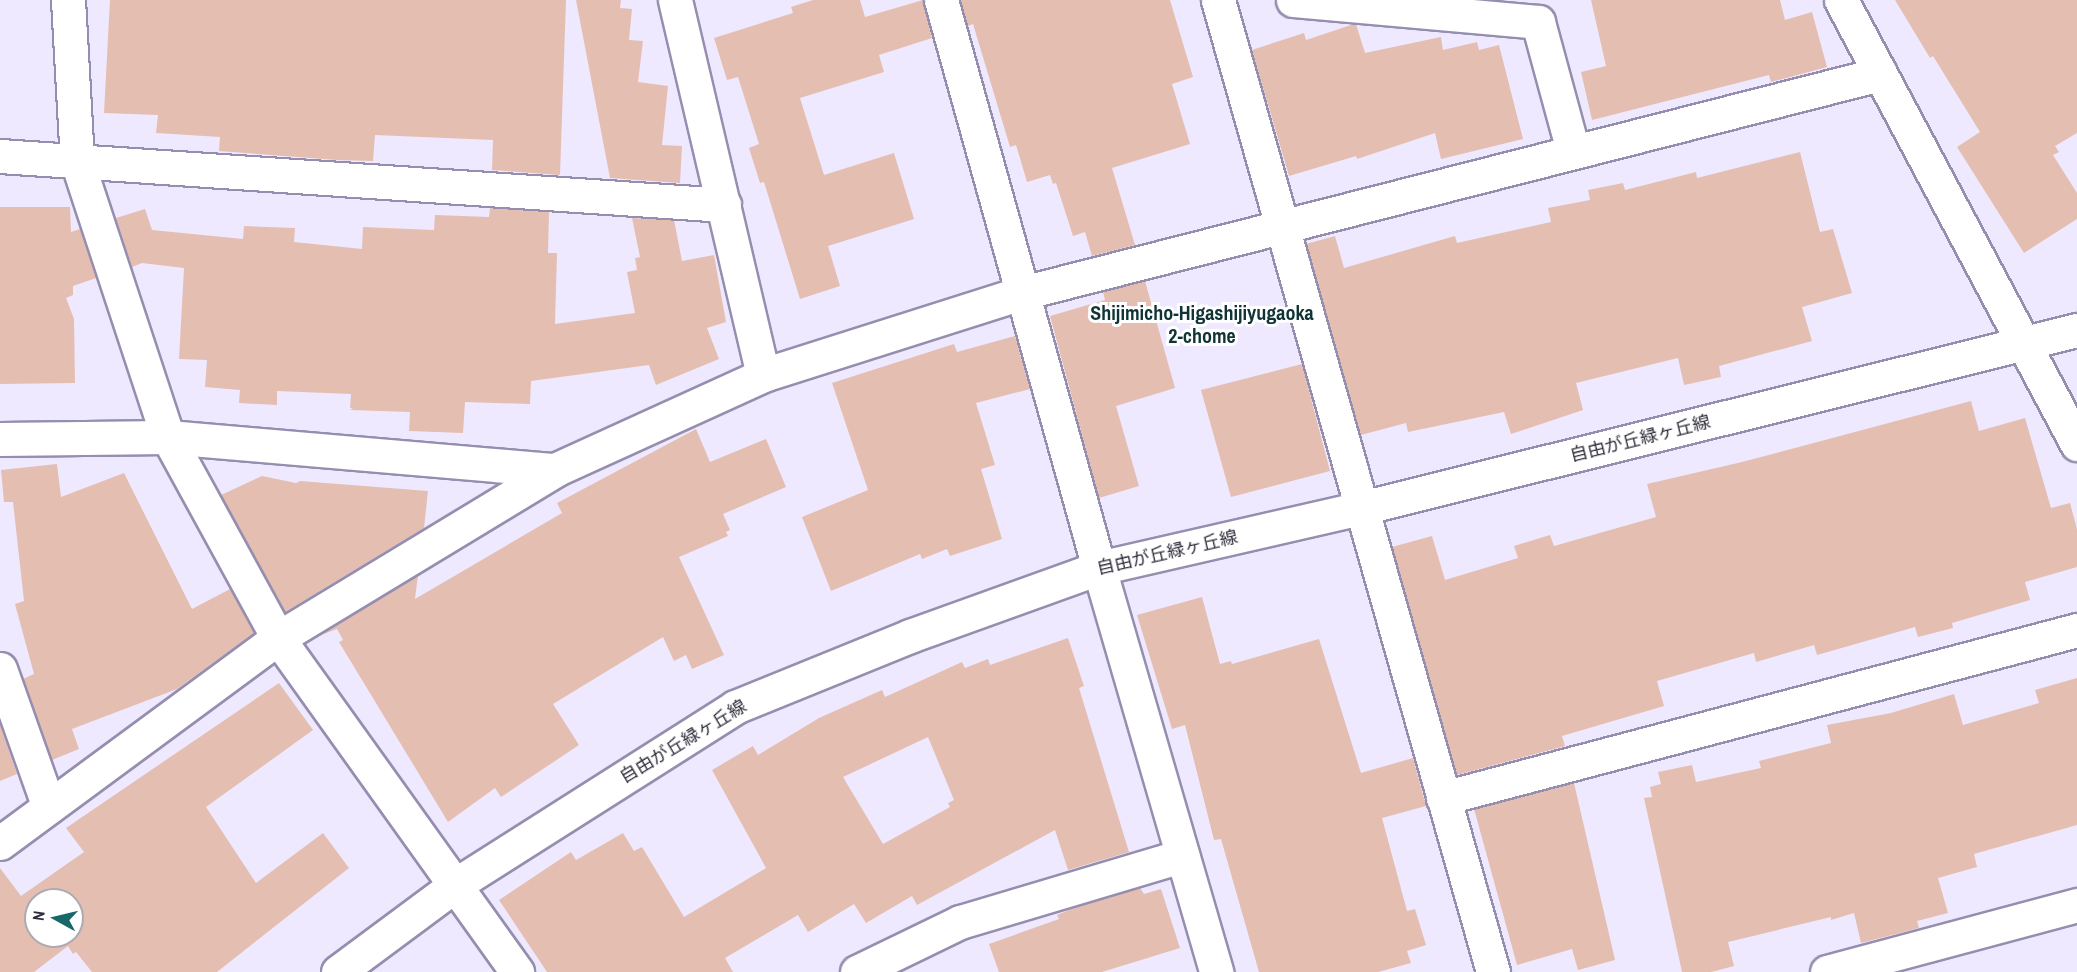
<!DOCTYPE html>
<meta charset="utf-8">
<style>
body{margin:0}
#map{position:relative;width:2077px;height:972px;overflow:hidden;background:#eee9ff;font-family:"Archivo Narrow","Noto Sans JP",sans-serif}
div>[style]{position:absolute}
.building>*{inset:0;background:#e5beb2}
.roads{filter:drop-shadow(2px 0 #968eaf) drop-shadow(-2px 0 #968eaf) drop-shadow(0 2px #968eaf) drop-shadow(0 -2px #968eaf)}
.street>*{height:33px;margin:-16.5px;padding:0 16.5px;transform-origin:16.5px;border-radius:16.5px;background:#fff}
.secondary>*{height:33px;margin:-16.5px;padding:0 16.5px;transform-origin:16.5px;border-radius:16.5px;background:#fff}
span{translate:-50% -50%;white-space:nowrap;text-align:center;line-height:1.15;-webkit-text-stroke:6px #fff;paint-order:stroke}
.street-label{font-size:18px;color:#312e3b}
.neighbourhood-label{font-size:20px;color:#103435;font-weight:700}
.north{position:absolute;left:24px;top:888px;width:60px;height:60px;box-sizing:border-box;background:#fff;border:2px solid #adabb1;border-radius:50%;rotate:278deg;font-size:16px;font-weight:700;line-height:24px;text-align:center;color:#312e3b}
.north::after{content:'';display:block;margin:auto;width:21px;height:27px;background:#186769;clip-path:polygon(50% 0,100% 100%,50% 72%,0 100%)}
</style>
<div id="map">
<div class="building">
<i style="clip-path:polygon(110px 0,566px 0,560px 175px,492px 170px,493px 140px,375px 135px,373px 161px,337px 160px,219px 151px,220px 137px,156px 133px,158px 115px,104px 113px)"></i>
<i style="clip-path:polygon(576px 0,621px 0,620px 8px,632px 9px,629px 40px,643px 41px,638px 82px,668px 86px,662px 145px,682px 146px,680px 183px,610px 178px)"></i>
<i style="clip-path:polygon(813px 0,860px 0,865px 17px,923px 0,932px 38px,879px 55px,884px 72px,800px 98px,824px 175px,894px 153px,914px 219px,828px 246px,840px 286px,800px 299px,764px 182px,760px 183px,749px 148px,759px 144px,738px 77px,727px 80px,714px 38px,793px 13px,791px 7px)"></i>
<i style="clip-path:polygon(960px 0,1170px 0,1193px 77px,1172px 84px,1190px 144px,1112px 168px,1135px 245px,1092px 256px,1085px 232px,1073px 236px,1056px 183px,1053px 184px,1050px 175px,1027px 182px,1016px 145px,1010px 147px,973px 24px,968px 26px)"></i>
<i style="clip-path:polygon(1591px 0,1780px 0,1785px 20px,1812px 12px,1827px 67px,1771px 82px,1769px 75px,1592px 120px,1581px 72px,1606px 66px)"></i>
<i style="clip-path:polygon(1895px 0,2077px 0,2077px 133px,2055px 146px,2059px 152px,2053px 155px,2077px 193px,2077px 219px,2024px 253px,1957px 147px,1980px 132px,1933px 56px,1930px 58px)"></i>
<i style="clip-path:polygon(1354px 24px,1356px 24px,1365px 53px,1441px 37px,1443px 50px,1477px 42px,1479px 50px,1499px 45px,1523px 139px,1441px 159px,1435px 133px,1357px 159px,1356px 156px,1289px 176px,1252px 50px,1304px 33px,1306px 40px)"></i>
<i style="clip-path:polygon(1800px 152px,1820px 232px,1833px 229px,1852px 293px,1802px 307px,1812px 341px,1719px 366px,1721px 377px,1684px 385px,1678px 358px,1576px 383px,1583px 410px,1511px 434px,1504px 412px,1408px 432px,1406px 423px,1361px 435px,1306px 244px,1335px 236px,1344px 268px,1455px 236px,1457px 243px,1551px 222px,1548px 208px,1590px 200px,1588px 190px,1623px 183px,1625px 190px,1696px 172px,1697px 178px)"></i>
<i style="clip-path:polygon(0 207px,70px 207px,71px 232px,80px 229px,96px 278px,73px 286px,73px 295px,66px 298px,74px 319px,75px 383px,0 384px)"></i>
<i style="clip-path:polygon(490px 208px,549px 212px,548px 253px,557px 253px,555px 324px,635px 313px,627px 272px,637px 270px,635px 258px,640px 257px,632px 218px,674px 220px,682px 261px,714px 255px,726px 322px,707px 328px,719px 359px,656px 385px,649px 365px,531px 381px,530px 404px,465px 402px,463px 433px,409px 431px,410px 412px,350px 410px,353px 408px,350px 408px,351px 394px,277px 391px,277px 405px,239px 403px,240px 390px,205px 387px,207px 360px,179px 359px,184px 268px,142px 263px,132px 267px,116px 218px,145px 209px,152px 230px,243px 239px,244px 226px,295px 228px,294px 242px,362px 249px,363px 227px,434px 230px,435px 215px,489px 217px)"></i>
<i style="clip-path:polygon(1145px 281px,1175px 388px,1116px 406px,1139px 486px,1099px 498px,1050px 316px,1105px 300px,1103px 292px)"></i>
<i style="clip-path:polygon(1015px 336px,1030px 389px,976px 403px,995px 465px,981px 469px,1002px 539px,950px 556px,947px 549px,922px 559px,920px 554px,831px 591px,802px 517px,868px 490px,832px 383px,954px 344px,957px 352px)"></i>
<i style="clip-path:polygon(1302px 364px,1330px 471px,1231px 497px,1201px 390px)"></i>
<i style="clip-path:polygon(1971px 401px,1979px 431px,2025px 418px,2051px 508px,2070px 503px,2077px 529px,2077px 567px,2025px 582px,2030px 600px,1952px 623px,1953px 628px,1918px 637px,1915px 627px,1817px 655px,1814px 645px,1756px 662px,1754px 653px,1657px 681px,1664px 706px,1562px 736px,1565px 746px,1457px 775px,1392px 547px,1432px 536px,1445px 580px,1518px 558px,1514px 546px,1550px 535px,1554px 546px,1656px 517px,1647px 484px,1742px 462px)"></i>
<i style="clip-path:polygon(696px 429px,710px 462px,766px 439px,786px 487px,723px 514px,730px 530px,726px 532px,728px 536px,679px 557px,724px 655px,692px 669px,686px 655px,674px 661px,663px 637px,553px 704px,579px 745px,501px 797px,495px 788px,448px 822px,339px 642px,343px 640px,337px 629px,318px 636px,418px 575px,415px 599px,562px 513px,557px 503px)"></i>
<i style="clip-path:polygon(57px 464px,61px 497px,124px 473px,192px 609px,230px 589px,254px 633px,177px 689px,72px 729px,79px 749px,52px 760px,23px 679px,34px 674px,15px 604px,24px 601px,13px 502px,4px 502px,1px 470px)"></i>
<i style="clip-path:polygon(262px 476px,296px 483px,300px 481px,428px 491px,424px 528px,285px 612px,221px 495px)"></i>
<i style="clip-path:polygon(1202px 597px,1220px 664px,1231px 661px,1232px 664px,1319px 639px,1361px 773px,1413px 758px,1426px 806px,1382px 818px,1407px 911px,1415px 909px,1426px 945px,1407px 951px,1411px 963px,1378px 972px,1259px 972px,1221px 839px,1214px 840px,1185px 725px,1172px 729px,1137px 615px)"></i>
<i style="clip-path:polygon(evenodd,1068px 638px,1084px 686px,1079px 688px,1129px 852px,1068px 870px,1055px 830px,917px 905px,912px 896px,866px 923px,854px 904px,808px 932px,798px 915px,725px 958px,733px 972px,547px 972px,499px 900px,571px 852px,576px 860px,623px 833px,634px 851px,642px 847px,684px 917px,766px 868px,712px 770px,753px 746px,758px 755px,819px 718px,882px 690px,885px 697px,962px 662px,965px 668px,988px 659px,990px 665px,1068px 638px,928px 737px,954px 800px,948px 803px,950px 807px,883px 844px,843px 777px,928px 737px)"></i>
<i style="clip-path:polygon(2077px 678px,2077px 825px,1974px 854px,1977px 867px,1938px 878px,1948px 913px,1917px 921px,1919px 928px,1861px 943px,1854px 913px,1831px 920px,1831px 917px,1728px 942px,1734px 966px,1711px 972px,1682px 972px,1644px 798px,1652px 797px,1650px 787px,1661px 784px,1658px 772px,1692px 765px,1696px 782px,1761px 768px,1759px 761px,1831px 743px,1827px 725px,1891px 713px,1954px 694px,1963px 725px,2039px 703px,2035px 690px)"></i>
<i style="clip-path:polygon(evenodd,279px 683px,313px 730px,206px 807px,256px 883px,323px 833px,349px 868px,217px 972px,92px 972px,76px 952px,73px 954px,68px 946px,34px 972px,0 972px,0 868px,21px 896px,84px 852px,66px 828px,279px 683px,36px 900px,72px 900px,72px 936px,36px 936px,36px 900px)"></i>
<i style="clip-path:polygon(0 725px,17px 774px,0 781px)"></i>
<i style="clip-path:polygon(1574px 783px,1615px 960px,1578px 970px,1572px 949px,1517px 965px,1474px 809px)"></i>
<i style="clip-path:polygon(1140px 888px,1144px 894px,1161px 889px,1180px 948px,1102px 972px,999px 972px,989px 944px,1059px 919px,1057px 915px,1079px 906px)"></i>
</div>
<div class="roads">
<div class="street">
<i style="left:68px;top:0;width:161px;rotate:86.8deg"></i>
<i style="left:77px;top:161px;width:291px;rotate:71.8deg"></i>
<i style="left:168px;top:437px;width:229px;rotate:61.3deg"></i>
<i style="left:278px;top:638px;width:411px;rotate:54.4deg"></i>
<i style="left:675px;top:0;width:385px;rotate:76.8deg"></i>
<i style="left:941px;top:0;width:590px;rotate:74.46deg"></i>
<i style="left:1099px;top:568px;width:421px;rotate:73.8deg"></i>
<i style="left:1218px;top:0;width:1010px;rotate:74.2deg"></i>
<i style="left:1293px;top:0;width:246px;rotate:5.1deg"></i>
<i style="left:1538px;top:22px;width:134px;rotate:74.8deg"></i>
<i style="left:1841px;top:0;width:503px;rotate:62.01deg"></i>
<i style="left:0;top:156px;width:726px;rotate:3.87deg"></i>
<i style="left:0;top:439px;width:168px;rotate:-0.7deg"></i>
<i style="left:168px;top:437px;width:388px;rotate:4.9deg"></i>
<i style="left:0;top:669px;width:146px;rotate:70.5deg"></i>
<i style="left:1443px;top:798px;width:656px;rotate:-14.84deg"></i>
<i style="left:0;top:843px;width:345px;rotate:-36.4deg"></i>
<i style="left:278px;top:638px;width:324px;rotate:-31.2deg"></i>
<i style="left:555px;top:470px;width:229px;rotate:-24.5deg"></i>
<i style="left:763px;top:375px;width:272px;rotate:-17.6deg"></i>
<i style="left:1022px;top:293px;width:886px;rotate:-14.32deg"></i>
<i style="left:857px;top:972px;width:114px;rotate:-25.9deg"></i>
<i style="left:960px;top:922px;width:232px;rotate:-16.6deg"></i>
<i style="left:1827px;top:972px;width:259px;rotate:-15deg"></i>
</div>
<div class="secondary">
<i style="left:338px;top:972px;width:146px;rotate:-36.6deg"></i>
<i style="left:455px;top:885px;width:332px;rotate:-32.4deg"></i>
<i style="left:735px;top:707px;width:189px;rotate:-22.1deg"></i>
<i style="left:910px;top:636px;width:201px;rotate:-19.8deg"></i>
<i style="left:1099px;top:568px;width:269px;rotate:-12.9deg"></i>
<i style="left:1361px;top:508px;width:738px;rotate:-13.96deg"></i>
</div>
</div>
<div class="street-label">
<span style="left:1640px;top:439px;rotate:-14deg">自由が丘緑ヶ丘線</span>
<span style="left:1167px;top:553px;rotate:-13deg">自由が丘緑ヶ丘線</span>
<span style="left:683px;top:742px;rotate:-31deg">自由が丘緑ヶ丘線</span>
</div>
<div class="neighbourhood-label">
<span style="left:1202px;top:324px">Shijimicho-Higashijiyugaoka<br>2-chome</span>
</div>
<div class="north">N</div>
</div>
